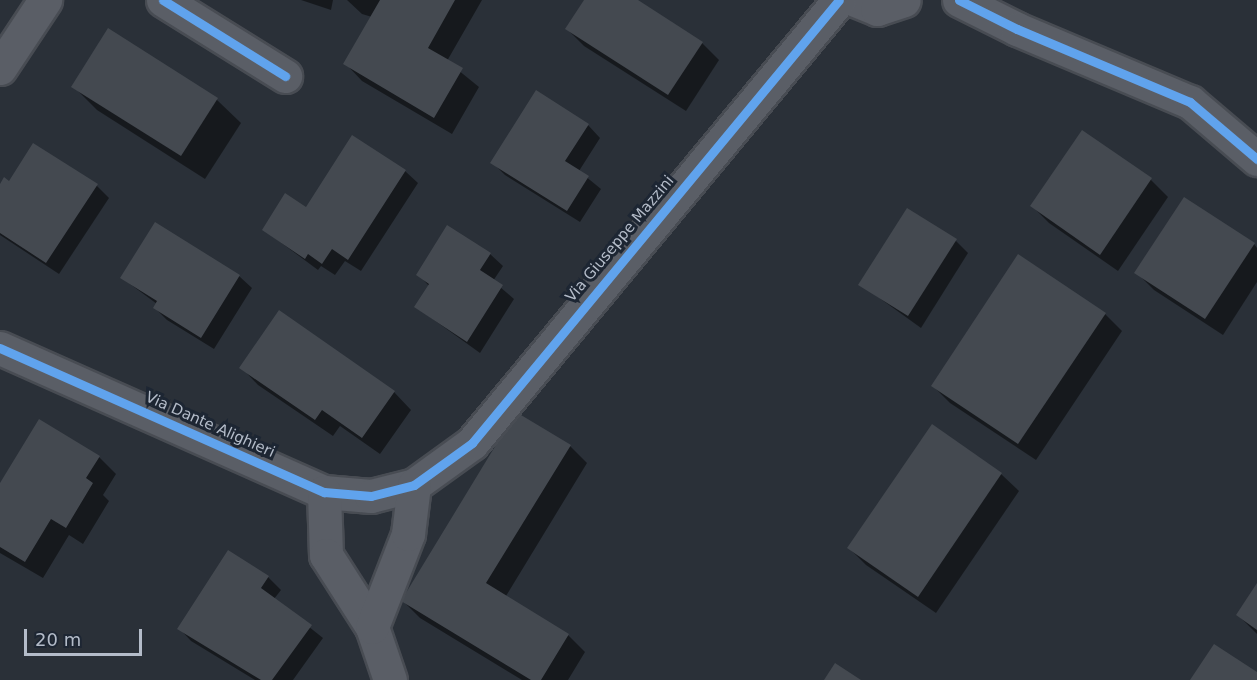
<!DOCTYPE html>
<style>
body{margin:0}
#map{position:relative;width:1257px;height:680px;overflow:hidden;background:#2a3038;font-family:"DejaVu Sans",sans-serif}
div>[style]{position:absolute}
.shadow>*{inset:0;background:#0007}
.building>*{inset:0;background:#444950}
.roads{filter:drop-shadow(2px 0 #484c53) drop-shadow(-2px 0 #484c53) drop-shadow(0 2px #484c53) drop-shadow(0 -2px #484c53)}
.minor>*{height:33px;margin:-16.5px;padding:0 16.5px;transform-origin:16.5px;border-radius:16.5px;background:#5a5e66}
.cycleway>*{height:9px;margin:-4.5px;padding:0 4.5px;transform-origin:4.5px;border-radius:4.5px;background:#60a3ed}
span{translate:-50% -50%;white-space:nowrap;text-align:center;line-height:1.15;-webkit-text-stroke:6px #1d2633;paint-order:stroke}
.street-label{font-size:15px;color:#b4bcc9}
.scale{position:absolute;left:24px;top:629px;width:118px;height:27px;box-sizing:border-box;border:3px solid #b4bcc9;border-top:0;padding-left:8px;font-size:18px;line-height:21px;white-space:nowrap;color:#b4bcc9;-webkit-text-stroke:4px #1d2633;paint-order:stroke}
</style>
<div id="map">
<div class="shadow">
<i style="clip-path:polygon(301px 0,333px 0,331px 10px)"></i>
<i style="clip-path:polygon(347px 0,482px 0,447px 61px,479px 87px,452px 134px,362px 81px,345px 63px,372px 17px,362px 14px)"></i>
<i style="clip-path:polygon(585px 0,635px 0,702px 43px,719px 60px,686px 111px,584px 46px,567px 29px)"></i>
<i style="clip-path:polygon(73px 86px,217px 100px,241px 123px,205px 179px,97px 110px)"></i>
<i style="clip-path:polygon(588px 125px,600px 138px,579px 171px,601px 189px,580px 222px,505px 175px,492px 162px)"></i>
<i style="clip-path:polygon(1082px 132px,1151px 180px,1168px 197px,1118px 271px,1049px 223px,1032px 206px)"></i>
<i style="clip-path:polygon(405px 171px,418px 183px,361px 271px,345px 261px,335px 275px,321px 266px,318px 270px,264px 230px)"></i>
<i style="clip-path:polygon(10px 183px,97px 186px,109px 198px,59px 274px,0 235px,0 187px)"></i>
<i style="clip-path:polygon(956px 241px,968px 253px,921px 328px,860px 284px)"></i>
<i style="clip-path:polygon(1254px 244px,1257px 248px,1257px 282px,1223px 335px,1154px 290px,1136px 272px)"></i>
<i style="clip-path:polygon(490px 254px,503px 266px,493px 281px,514px 299px,480px 353px,416px 307px,429px 286px,418px 274px)"></i>
<i style="clip-path:polygon(239px 276px,252px 288px,214px 349px,167px 320px,155px 308px,157px 304px,122px 278px)"></i>
<i style="clip-path:polygon(1105px 314px,1122px 331px,1036px 460px,950px 403px,933px 386px)"></i>
<i style="clip-path:polygon(241px 367px,394px 392px,411px 410px,380px 454px,340px 426px,333px 436px,258px 385px)"></i>
<i style="clip-path:polygon(932px 426px,1001px 474px,1019px 491px,936px 613px,866px 565px,849px 548px)"></i>
<i style="clip-path:polygon(570px 446px,587px 463px,506px 596px,568px 635px,585px 652px,568px 680px,522px 680px,420px 618px,403px 601px)"></i>
<i style="clip-path:polygon(99px 457px,116px 474px,103px 495px,109px 501px,83px 544px,69px 535px,43px 578px,0 553px,0 486px)"></i>
<i style="clip-path:polygon(229px 552px,268px 577px,281px 590px,274px 599px,323px 638px,293px 680px,255px 680px,191px 641px,179px 628px)"></i>
<i style="clip-path:polygon(1257px 586px,1257px 634px,1238px 615px)"></i>
</div>
<div class="building">
<i style="clip-path:polygon(380px 0,455px 0,428px 48px,463px 68px,434px 118px,343px 64px)"></i>
<i style="clip-path:polygon(584px 0,638px 0,703px 42px,668px 95px,565px 29px)"></i>
<i style="clip-path:polygon(108px 28px,218px 98px,181px 156px,71px 87px)"></i>
<i style="clip-path:polygon(536px 90px,589px 124px,565px 161px,589px 176px,567px 211px,490px 163px)"></i>
<i style="clip-path:polygon(1082px 130px,1152px 178px,1100px 255px,1030px 206px)"></i>
<i style="clip-path:polygon(352px 135px,406px 170px,348px 260px,332px 249px,322px 264px,308px 254px,305px 259px,262px 230px,285px 193px,306px 207px)"></i>
<i style="clip-path:polygon(33px 143px,98px 184px,46px 263px,0 233px,0 184px,4px 177px,9px 181px)"></i>
<i style="clip-path:polygon(1184px 197px,1255px 243px,1205px 319px,1134px 273px)"></i>
<i style="clip-path:polygon(907px 208px,957px 239px,908px 316px,858px 285px)"></i>
<i style="clip-path:polygon(155px 222px,240px 275px,201px 338px,153px 308px,157px 301px,120px 278px)"></i>
<i style="clip-path:polygon(447px 225px,491px 253px,480px 270px,503px 285px,467px 342px,414px 307px,429px 284px,416px 275px)"></i>
<i style="clip-path:polygon(1018px 254px,1106px 313px,1018px 444px,931px 386px)"></i>
<i style="clip-path:polygon(279px 310px,395px 391px,362px 438px,322px 410px,315px 420px,239px 368px)"></i>
<i style="clip-path:polygon(516px 412px,571px 445px,486px 583px,569px 634px,541px 680px,531px 680px,401px 601px)"></i>
<i style="clip-path:polygon(39px 419px,100px 456px,86px 478px,93px 483px,66px 528px,51px 519px,25px 562px,0 547px,0 483px)"></i>
<i style="clip-path:polygon(932px 424px,1002px 473px,918px 597px,847px 548px)"></i>
<i style="clip-path:polygon(228px 550px,269px 576px,261px 588px,312px 625px,272px 680px,261px 680px,177px 629px)"></i>
<i style="clip-path:polygon(1257px 583px,1257px 630px,1236px 615px)"></i>
<i style="clip-path:polygon(1214px 644px,1257px 672px,1257px 680px,1190px 680px)"></i>
<i style="clip-path:polygon(835px 663px,861px 680px,824px 680px)"></i>
</div>
<div class="roads">
<div class="minor">
<i style="left:163px;top:0;width:144px;rotate:31.9deg"></i>
<i style="left:855px;top:0;width:24px;rotate:22deg"></i>
<i style="left:877px;top:9px;width:28px;rotate:-18deg"></i>
<i style="left:959px;top:0;width:65px;rotate:26.6deg"></i>
<i style="left:1017px;top:29px;width:188px;rotate:22.9deg"></i>
<i style="left:1190px;top:102px;width:88px;rotate:40.4deg"></i>
<i style="left:0;top:68px;width:82px;rotate:-56.5deg"></i>
<i style="left:0;top:348px;width:355px;rotate:24deg"></i>
<i style="left:324px;top:492px;width:47px;rotate:4.9deg"></i>
<i style="left:371px;top:496px;width:44px;rotate:-14.3deg"></i>
<i style="left:414px;top:485px;width:72px;rotate:-35.9deg"></i>
<i style="left:472px;top:443px;width:575px;rotate:-50.36deg"></i>
<i style="left:324px;top:492px;width:63px;rotate:88.2deg"></i>
<i style="left:326px;top:555px;width:85px;rotate:57.4deg"></i>
<i style="left:372px;top:627px;width:56px;rotate:71.2deg"></i>
<i style="left:372px;top:627px;width:100px;rotate:-68.8deg"></i>
<i style="left:408px;top:534px;width:49px;rotate:-83deg"></i>
</div>
</div>
<div class="cycleway">
<i style="left:163px;top:0;width:144px;rotate:31.9deg"></i>
<i style="left:959px;top:0;width:65px;rotate:26.6deg"></i>
<i style="left:1017px;top:29px;width:188px;rotate:22.9deg"></i>
<i style="left:1190px;top:102px;width:88px;rotate:40.4deg"></i>
<i style="left:0;top:348px;width:355px;rotate:24deg"></i>
<i style="left:324px;top:492px;width:47px;rotate:4.9deg"></i>
<i style="left:371px;top:496px;width:44px;rotate:-14.3deg"></i>
<i style="left:414px;top:485px;width:72px;rotate:-35.9deg"></i>
<i style="left:472px;top:443px;width:575px;rotate:-50.36deg"></i>
</div>
<div class="street-label">
<span style="left:620px;top:239px;rotate:-50deg">Via Giuseppe Mazzini</span>
<span style="left:210px;top:425px;rotate:24deg">Via Dante Alighieri</span>
</div>
<div class="scale">20 m</div>
</div>
